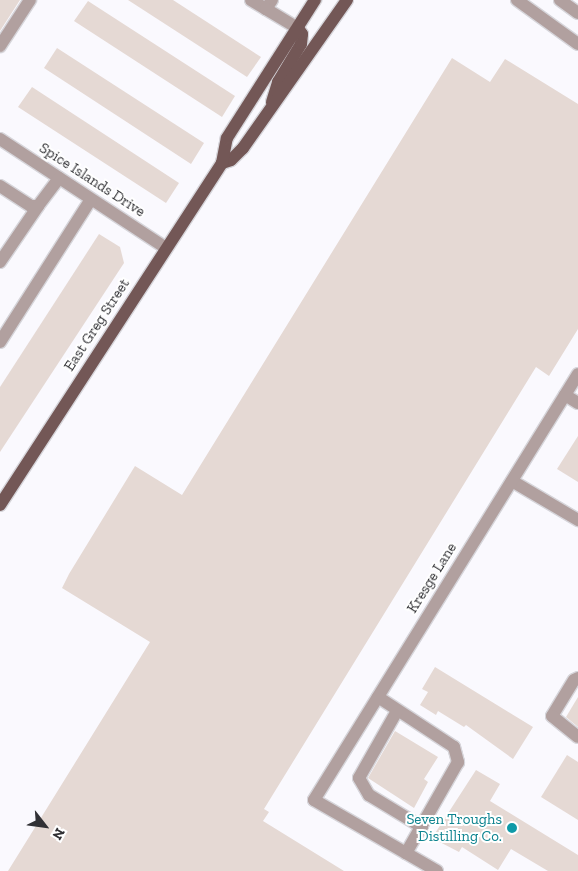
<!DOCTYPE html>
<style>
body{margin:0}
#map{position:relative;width:578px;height:871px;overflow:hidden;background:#faf9fe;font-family:"Zilla Slab",serif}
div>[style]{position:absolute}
.building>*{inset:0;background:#e5d9d4}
.roads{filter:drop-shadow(1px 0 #d6d5da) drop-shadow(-1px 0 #d6d5da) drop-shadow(0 1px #d6d5da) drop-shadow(0 -1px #d6d5da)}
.minor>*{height:12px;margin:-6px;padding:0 6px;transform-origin:6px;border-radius:6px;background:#b1a09f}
.major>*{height:12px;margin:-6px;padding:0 6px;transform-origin:6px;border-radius:6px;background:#735756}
.dots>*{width:14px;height:14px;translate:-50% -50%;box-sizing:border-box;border:2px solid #fff;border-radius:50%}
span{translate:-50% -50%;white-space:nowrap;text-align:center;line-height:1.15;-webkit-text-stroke:4px #fff;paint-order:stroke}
.street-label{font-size:15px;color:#313135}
.culture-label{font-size:15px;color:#0d838f}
.right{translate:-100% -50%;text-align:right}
.north{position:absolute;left:20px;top:801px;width:50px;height:50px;-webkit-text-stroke:4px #fff;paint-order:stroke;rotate:120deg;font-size:14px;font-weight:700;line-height:20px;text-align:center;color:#313135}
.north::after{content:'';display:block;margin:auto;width:18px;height:22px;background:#313135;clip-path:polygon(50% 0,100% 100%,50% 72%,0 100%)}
</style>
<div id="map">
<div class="building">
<i style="clip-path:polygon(0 0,20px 0,0 31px)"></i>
<i style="clip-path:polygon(128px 0,173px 0,261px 57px,247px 77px)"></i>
<i style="clip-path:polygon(88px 1px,235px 96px,222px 117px,74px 21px)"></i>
<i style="clip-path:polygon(57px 48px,204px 143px,191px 164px,44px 68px)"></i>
<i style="clip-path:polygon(452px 58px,490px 82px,505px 59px,578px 104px,578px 329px,549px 376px,536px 367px,264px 809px,269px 812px,263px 821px,344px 871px,8px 871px,150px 642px,62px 588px,69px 574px,135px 466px,182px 495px)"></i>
<i style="clip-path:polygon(32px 87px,179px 183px,166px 203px,18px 107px)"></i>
<i style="clip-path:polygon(99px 234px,120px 247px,124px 263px,0 452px,0 387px)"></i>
<i style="clip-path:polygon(578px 436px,578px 482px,557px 469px)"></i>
<i style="clip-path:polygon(435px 667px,533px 727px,513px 759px,466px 725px,464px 727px,438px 711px,436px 715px,420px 705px,428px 692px,422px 689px)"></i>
<i style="clip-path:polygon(578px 697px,578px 727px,566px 717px)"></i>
<i style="clip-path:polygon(395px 731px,438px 757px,424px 779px,428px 782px,414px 808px,368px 778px)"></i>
<i style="clip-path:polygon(567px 755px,578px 762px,578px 820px,541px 797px)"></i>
<i style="clip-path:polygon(476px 770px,500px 784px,490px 801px,578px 855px,578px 871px,548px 871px,511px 849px,498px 870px,462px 847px,459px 852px,432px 838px)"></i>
</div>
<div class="roads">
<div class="minor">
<i style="left:251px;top:0;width:17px;rotate:31deg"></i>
<i style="left:272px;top:0;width:11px;rotate:124deg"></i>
<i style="left:266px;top:9px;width:37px;rotate:31deg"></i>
<i style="left:517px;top:0;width:75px;rotate:35.8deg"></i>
<i style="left:560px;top:0;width:22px;rotate:36deg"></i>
<i style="left:0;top:46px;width:55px;rotate:-56.9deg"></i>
<i style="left:0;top:139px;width:199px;rotate:33.3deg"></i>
<i style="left:0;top:186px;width:37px;rotate:33deg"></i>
<i style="left:31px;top:206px;width:7px"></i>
<i style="left:38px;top:206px;width:35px;rotate:-53deg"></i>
<i style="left:0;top:262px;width:68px;rotate:-55.8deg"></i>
<i style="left:0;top:342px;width:169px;rotate:-57.5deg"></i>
<i style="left:565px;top:395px;width:15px;rotate:32deg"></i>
<i style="left:512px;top:481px;width:77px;rotate:30.6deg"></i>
<i style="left:578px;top:678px;width:4px;rotate:153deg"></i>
<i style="left:574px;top:680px;width:42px;rotate:121.4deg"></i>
<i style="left:552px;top:716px;width:33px;rotate:39deg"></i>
<i style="left:378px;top:697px;width:91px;rotate:33.3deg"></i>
<i style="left:454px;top:747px;width:16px;rotate:75deg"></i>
<i style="left:458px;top:762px;width:105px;rotate:119.7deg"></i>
<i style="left:397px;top:711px;width:77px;rotate:119.6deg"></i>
<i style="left:359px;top:778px;width:20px;rotate:60deg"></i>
<i style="left:369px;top:795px;width:62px;rotate:31.1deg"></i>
<i style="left:437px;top:871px;width:142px;rotate:-150deg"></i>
<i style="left:314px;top:800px;width:501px;rotate:-58.21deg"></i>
</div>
<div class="major">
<i style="left:272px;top:102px;width:21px;rotate:-73deg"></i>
<i style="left:278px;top:82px;width:44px;rotate:-58.8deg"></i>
<i style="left:301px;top:44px;width:10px;rotate:-84deg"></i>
<i style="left:302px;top:34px;width:7px;rotate:-124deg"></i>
<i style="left:222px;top:163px;width:9px;rotate:-18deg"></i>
<i style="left:231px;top:160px;width:17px;rotate:-45deg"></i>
<i style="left:243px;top:148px;width:181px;rotate:-54.9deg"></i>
<i style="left:0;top:505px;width:408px;rotate:-57deg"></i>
<i style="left:222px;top:163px;width:25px;rotate:-79deg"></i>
<i style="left:227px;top:138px;width:164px;rotate:-57.5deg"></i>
</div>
</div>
<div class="dots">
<i style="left:512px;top:828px;background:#0f9aa8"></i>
</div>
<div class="street-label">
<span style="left:92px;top:180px;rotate:33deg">Spice Islands Drive</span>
<span style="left:97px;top:325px;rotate:-57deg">East Greg Street</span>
<span style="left:432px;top:578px;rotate:-58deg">Kresge Lane</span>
</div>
<div class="culture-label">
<span class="right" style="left:502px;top:828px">Seven Troughs<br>Distilling Co.</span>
</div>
<div class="north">N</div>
</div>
